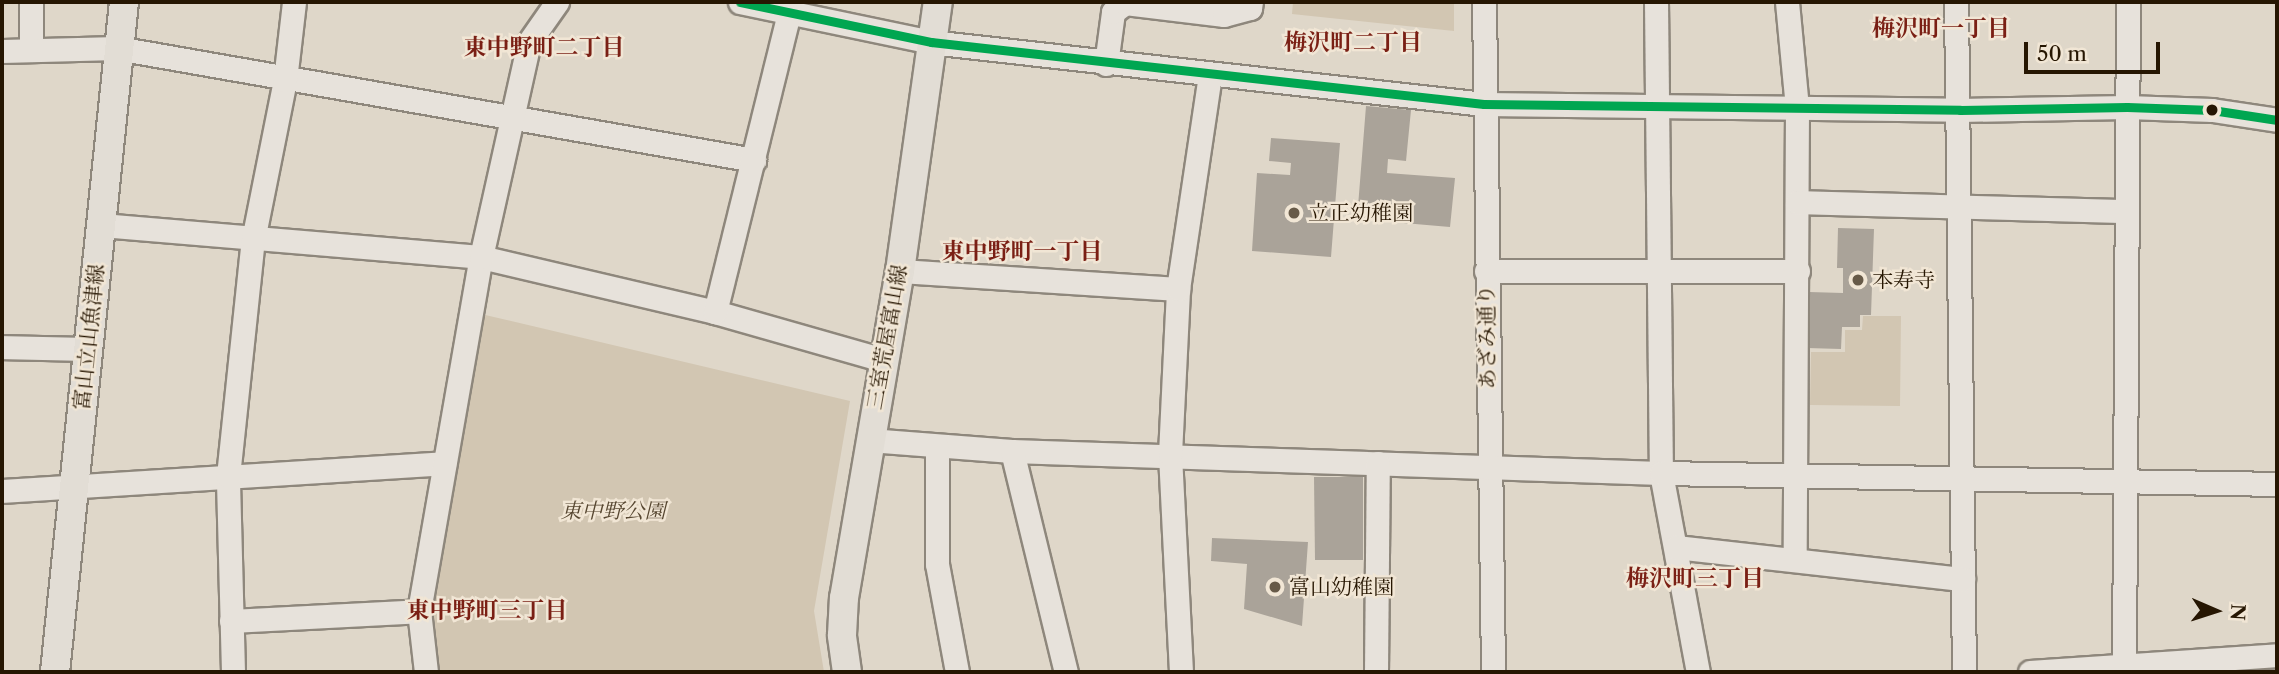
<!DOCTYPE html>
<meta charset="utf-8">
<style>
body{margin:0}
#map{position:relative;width:2279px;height:674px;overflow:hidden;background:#dfd7c9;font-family:"Libre Caslon Text","Noto Serif JP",serif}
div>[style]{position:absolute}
.green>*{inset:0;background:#d2c6b2}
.building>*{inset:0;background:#aaa399}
.roads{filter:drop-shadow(2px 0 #8e877c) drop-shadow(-2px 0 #8e877c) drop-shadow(0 2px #8e877c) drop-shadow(0 -2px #8e877c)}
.minor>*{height:23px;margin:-11.5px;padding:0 11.5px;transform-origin:11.5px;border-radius:11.5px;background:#e7e2db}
.major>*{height:28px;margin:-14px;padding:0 14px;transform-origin:14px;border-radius:14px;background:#e2ddd5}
.bus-1>*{height:9px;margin:-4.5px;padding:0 4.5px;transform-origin:4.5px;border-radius:4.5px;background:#00a651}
.dots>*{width:19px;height:19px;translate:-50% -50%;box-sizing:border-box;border:4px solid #f1e6d5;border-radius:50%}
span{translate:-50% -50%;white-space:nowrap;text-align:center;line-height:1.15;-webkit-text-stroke:5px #f1e6d5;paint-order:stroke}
.poi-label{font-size:21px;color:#261602}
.left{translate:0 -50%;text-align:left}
.street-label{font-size:21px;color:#261602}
.park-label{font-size:21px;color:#574731;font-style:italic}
.neighbourhood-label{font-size:23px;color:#7a1f14;font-weight:700}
.frame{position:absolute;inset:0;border:4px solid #261602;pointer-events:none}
.north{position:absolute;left:2181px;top:576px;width:70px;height:70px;-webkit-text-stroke:5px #f1e6d5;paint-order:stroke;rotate:93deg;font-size:19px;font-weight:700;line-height:28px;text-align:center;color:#261602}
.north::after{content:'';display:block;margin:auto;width:24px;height:32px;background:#261602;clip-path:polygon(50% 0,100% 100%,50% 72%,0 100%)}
.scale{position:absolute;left:2024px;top:42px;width:136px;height:32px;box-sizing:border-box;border:4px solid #261602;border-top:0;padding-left:9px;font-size:21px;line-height:24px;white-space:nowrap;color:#261602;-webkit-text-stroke:5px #f1e6d5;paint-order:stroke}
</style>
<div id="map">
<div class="green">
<i style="clip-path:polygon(1293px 2px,1454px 2px,1454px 31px,1292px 14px)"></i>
<i style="clip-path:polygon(481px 314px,850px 401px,814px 611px,824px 672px,437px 672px,432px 602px)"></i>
<i style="clip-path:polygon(1863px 316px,1901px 316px,1900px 406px,1810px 405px,1811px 352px,1845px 352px,1845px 330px,1862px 330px)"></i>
</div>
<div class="building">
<i style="clip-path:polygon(1366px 106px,1411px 110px,1406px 161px,1388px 159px,1387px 173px,1455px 178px,1450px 227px,1357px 219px)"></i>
<i style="clip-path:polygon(1271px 138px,1340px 143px,1331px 257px,1252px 251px,1257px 173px,1290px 175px,1291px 163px,1269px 161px)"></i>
<i style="clip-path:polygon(1838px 228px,1874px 229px,1871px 315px,1860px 315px,1860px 327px,1842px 327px,1841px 349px,1807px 348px,1809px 292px,1843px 293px,1843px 268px,1837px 268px)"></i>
<i style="clip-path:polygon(1314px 477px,1363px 477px,1363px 560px,1315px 560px)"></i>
<i style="clip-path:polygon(1212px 538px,1308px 542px,1302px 626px,1244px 609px,1247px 564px,1211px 561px)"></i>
</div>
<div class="roads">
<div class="minor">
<i style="left:31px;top:2px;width:47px;rotate:90deg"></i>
<i style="left:740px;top:2px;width:195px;rotate:11.8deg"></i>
<i style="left:931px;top:42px;width:556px;rotate:6.4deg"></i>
<i style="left:1484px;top:104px;width:476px;rotate:0.7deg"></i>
<i style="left:1960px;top:110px;width:167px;rotate:-1deg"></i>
<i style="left:2127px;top:107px;width:85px;rotate:2deg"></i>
<i style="left:2212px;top:110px;width:66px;rotate:8.7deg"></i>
<i style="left:1484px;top:2px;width:670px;rotate:89.23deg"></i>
<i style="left:1656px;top:2px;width:471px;rotate:89.4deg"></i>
<i style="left:1661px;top:473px;width:202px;rotate:79.5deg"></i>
<i style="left:1787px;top:2px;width:106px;rotate:84.6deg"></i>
<i style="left:1797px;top:108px;width:452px;rotate:90.3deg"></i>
<i style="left:1956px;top:2px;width:670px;rotate:89.32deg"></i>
<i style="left:2px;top:51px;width:115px;rotate:-1.5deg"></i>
<i style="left:117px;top:48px;width:647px;rotate:9.97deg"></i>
<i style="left:1106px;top:64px;width:52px;rotate:-82.3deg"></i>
<i style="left:1113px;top:12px;width:15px;rotate:-37deg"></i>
<i style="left:1125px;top:3px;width:100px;rotate:6.9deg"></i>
<i style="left:1224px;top:15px;width:27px;rotate:-15deg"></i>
<i style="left:1250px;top:8px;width:6px;rotate:-81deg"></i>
<i style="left:1797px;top:202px;width:330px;rotate:1.6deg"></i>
<i style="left:101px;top:225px;width:381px;rotate:4.8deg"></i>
<i style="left:481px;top:257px;width:240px;rotate:13.2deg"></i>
<i style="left:715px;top:312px;width:175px;rotate:15.9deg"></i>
<i style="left:900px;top:271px;width:279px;rotate:3.7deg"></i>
<i style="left:1486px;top:271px;width:312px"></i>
<i style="left:715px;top:312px;width:307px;rotate:-76.1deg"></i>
<i style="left:2px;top:347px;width:85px;rotate:1.3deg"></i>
<i style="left:869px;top:440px;width:143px;rotate:4.4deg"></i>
<i style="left:1012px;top:451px;width:649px;rotate:1.94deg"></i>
<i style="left:1661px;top:473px;width:616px;rotate:1.02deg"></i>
<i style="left:937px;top:447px;width:117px;rotate:90deg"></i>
<i style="left:937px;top:564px;width:110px;rotate:79.5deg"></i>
<i style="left:1012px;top:451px;width:228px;rotate:76.3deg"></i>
<i style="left:2px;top:491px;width:443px;rotate:-3.6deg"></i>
<i style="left:1676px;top:547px;width:289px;rotate:6.4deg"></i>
<i style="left:231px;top:621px;width:188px;rotate:-3deg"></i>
<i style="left:233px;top:672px;width:196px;rotate:-91.5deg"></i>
<i style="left:228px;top:476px;width:237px;rotate:-84deg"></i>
<i style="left:253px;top:240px;width:163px;rotate:-78.7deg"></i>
<i style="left:285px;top:80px;width:79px;rotate:-83.4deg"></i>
<i style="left:426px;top:672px;width:61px;rotate:-96.5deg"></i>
<i style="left:419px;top:611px;width:359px;rotate:-80.1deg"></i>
<i style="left:481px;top:257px;width:220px;rotate:-77.4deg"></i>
<i style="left:529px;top:42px;width:49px;rotate:-55deg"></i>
<i style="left:1181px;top:672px;width:218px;rotate:-92.9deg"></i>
<i style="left:1170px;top:454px;width:165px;rotate:-87.2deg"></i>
<i style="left:1178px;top:289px;width:215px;rotate:-81.5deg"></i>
<i style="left:1376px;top:672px;width:209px;rotate:-89.5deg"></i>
<i style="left:2030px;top:672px;width:248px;rotate:-3.9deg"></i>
<i style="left:2124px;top:672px;width:670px;rotate:-89.66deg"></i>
</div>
<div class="major">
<i style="left:55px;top:672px;width:674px;rotate:-84.12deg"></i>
<i style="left:847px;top:672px;width:37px;rotate:-98deg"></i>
<i style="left:842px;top:635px;width:37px;rotate:-87deg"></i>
<i style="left:844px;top:598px;width:332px;rotate:-80.3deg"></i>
<i style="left:900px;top:271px;width:272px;rotate:-82deg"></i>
</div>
</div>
<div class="bus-1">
<i style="left:740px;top:2px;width:195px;rotate:11.8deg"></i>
<i style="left:931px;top:42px;width:556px;rotate:6.4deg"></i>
<i style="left:1484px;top:104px;width:476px;rotate:0.7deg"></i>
<i style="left:1960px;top:110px;width:167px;rotate:-1deg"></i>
<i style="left:2127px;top:107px;width:85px;rotate:2deg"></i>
<i style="left:2212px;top:110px;width:66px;rotate:8.7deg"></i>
</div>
<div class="dots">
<i style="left:2212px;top:110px;background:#261602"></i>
<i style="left:1294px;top:213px;background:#675a48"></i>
<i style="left:1858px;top:280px;background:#675a48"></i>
<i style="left:1275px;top:587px;background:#675a48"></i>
</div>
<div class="poi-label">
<span class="left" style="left:1308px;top:213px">立正幼稚園</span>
<span class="left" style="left:1872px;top:280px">本寿寺</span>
<span class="left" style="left:1289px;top:587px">富山幼稚園</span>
</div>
<div class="street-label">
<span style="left:89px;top:337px;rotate:-84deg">富山立山魚津線</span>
<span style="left:887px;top:337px;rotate:-80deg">三室荒屋富山線</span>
<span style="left:1487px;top:337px;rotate:-91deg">あざみ通り</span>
</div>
<div class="park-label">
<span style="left:613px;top:511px">東中野公園</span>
</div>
<div class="neighbourhood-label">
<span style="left:1941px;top:28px">梅沢町一丁目</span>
<span style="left:1353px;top:42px">梅沢町二丁目</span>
<span style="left:544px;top:47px">東中野町二丁目</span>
<span style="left:1022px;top:251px">東中野町一丁目</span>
<span style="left:1695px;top:578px">梅沢町三丁目</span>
<span style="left:487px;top:610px">東中野町三丁目</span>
</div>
<div class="frame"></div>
<div class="north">N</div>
<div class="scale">50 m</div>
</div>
